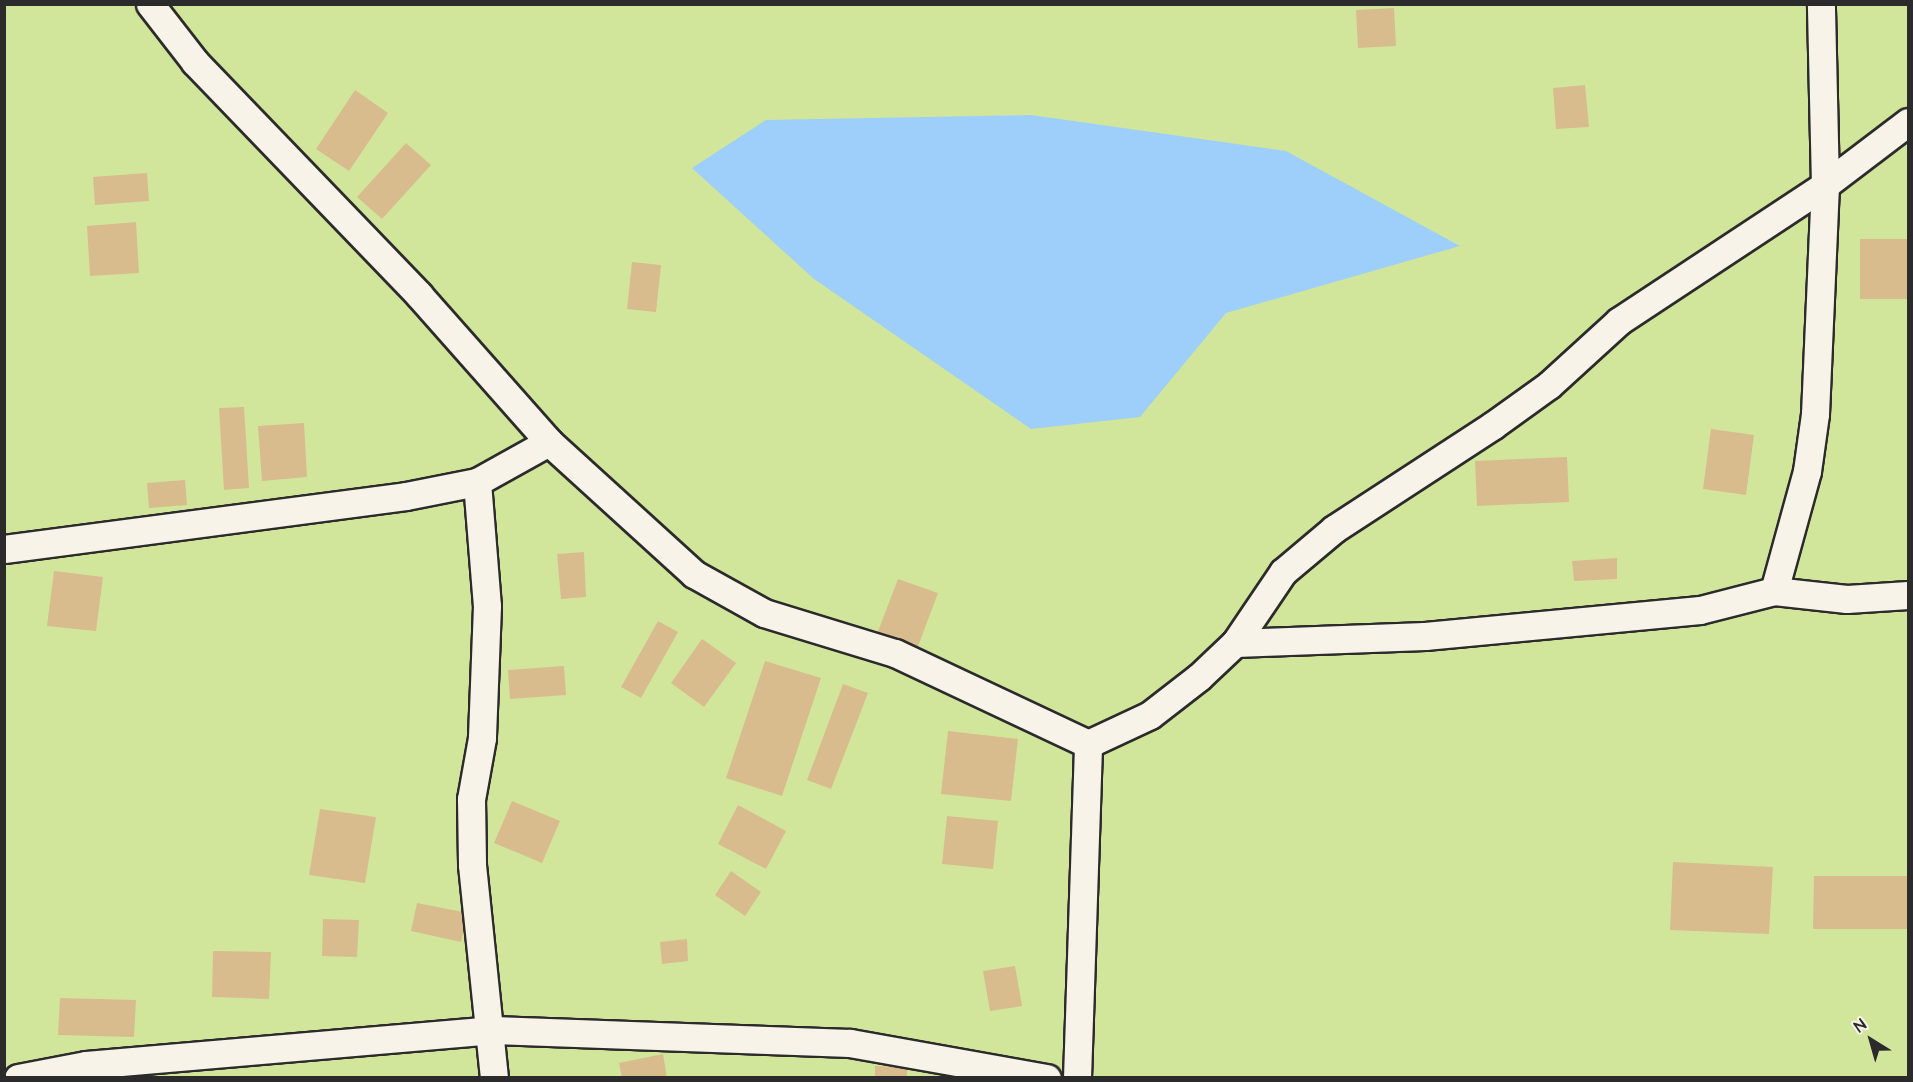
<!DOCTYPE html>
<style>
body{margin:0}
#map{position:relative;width:1913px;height:1082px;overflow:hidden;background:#eee2cd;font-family:"Architects Daughter",sans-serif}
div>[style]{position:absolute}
.green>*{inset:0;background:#d2e69b}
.water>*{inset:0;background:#9dcffa}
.building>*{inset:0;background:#d8bc8d}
.roads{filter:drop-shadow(2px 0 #2b2b2b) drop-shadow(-2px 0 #2b2b2b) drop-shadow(0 2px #2b2b2b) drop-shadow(0 -2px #2b2b2b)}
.street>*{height:27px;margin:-13.5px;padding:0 13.5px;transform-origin:13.5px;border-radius:13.5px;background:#f7f3e8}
span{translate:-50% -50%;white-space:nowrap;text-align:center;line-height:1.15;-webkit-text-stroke:6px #f7f3e8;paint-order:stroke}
.frame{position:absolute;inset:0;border:6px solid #2b2b2b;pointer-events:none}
.north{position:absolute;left:1841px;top:1010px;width:60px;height:60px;-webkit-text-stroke:4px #f7f3e8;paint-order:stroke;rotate:323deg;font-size:16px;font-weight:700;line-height:24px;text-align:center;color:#2b2b2b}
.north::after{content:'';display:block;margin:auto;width:21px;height:27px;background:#2b2b2b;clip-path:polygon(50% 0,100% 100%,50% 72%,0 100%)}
</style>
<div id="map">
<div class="green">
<i style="clip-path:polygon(5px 5px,1908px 5px,1908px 1077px,5px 1077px)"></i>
</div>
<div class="water">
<i style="clip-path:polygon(1031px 115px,1286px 151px,1460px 246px,1226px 313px,1140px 417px,1031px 429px,814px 279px,692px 168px,766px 120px)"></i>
</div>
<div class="building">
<i style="clip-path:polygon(1394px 8px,1396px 46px,1358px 48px,1356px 10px)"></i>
<i style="clip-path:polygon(1585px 85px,1589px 127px,1556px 129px,1553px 88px)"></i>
<i style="clip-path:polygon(355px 90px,388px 113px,349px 171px,316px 149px)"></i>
<i style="clip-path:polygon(406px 143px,431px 165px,382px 219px,357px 197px)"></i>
<i style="clip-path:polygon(147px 173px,149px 201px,95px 205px,93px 177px)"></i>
<i style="clip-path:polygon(136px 222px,139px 273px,90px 276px,87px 226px)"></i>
<i style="clip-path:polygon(1860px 239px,1908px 239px,1908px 299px,1860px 299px)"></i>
<i style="clip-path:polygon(632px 262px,661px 265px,656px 312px,627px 309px)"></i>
<i style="clip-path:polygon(244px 407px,249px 488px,224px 490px,219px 408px)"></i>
<i style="clip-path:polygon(304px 423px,307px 477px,262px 481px,258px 426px)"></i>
<i style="clip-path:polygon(1711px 429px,1754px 435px,1746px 495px,1703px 489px)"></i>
<i style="clip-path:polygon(1567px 457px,1569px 502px,1477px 506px,1475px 461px)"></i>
<i style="clip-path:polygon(185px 480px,187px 505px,149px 508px,147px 483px)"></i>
<i style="clip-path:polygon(584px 552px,586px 597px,561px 599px,557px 554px)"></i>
<i style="clip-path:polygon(1617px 558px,1617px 579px,1574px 581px,1572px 561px)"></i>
<i style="clip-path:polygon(54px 571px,103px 577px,96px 631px,47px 626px)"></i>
<i style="clip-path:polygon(898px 579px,938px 593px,917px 649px,877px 634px)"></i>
<i style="clip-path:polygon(658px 621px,678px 632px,641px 698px,621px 687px)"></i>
<i style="clip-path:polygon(702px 639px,736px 663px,704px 707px,671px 683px)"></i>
<i style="clip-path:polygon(765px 661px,821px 678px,782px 796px,726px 778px)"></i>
<i style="clip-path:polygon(564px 666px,566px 695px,510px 699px,508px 670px)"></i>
<i style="clip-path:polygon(843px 684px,868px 693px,831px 789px,807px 780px)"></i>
<i style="clip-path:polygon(948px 731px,1018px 739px,1011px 801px,941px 794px)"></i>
<i style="clip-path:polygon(512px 801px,560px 821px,542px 863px,494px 843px)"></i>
<i style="clip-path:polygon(738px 805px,786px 831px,766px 869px,718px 844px)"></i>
<i style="clip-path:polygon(320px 809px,376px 817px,365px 883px,309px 875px)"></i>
<i style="clip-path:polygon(947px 816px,998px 821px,993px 869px,942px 864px)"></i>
<i style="clip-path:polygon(1673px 862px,1773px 867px,1769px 934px,1670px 930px)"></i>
<i style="clip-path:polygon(731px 871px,761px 892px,745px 916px,715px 895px)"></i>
<i style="clip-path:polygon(1814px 876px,1908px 876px,1908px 929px,1813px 929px)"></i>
<i style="clip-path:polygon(417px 903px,468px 913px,461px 942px,411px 931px)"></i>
<i style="clip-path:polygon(323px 919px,359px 920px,357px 957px,322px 956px)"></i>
<i style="clip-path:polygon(687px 939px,688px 961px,662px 964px,660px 942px)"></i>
<i style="clip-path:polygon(213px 951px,271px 952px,269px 999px,212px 997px)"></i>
<i style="clip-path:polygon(1015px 966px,1022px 1006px,990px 1011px,983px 971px)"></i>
<i style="clip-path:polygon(60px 998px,136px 1000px,134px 1037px,58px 1035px)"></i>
<i style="clip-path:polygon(663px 1054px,667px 1078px,622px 1078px,619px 1063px)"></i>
<i style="clip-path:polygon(875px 1066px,907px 1067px,907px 1078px,875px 1078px)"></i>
</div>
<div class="roads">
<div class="street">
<i style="left:150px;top:4px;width:73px;rotate:52.2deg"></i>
<i style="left:195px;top:62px;width:323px;rotate:46.1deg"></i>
<i style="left:419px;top:295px;width:196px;rotate:48.5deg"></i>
<i style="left:549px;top:442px;width:196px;rotate:42.3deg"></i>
<i style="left:694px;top:574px;width:80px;rotate:29.1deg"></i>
<i style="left:764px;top:613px;width:137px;rotate:17deg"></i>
<i style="left:895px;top:653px;width:213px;rotate:25.2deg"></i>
<i style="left:1088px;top:744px;width:68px;rotate:-25.1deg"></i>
<i style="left:1150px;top:715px;width:62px;rotate:-37.8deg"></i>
<i style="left:1199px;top:677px;width:50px;rotate:-43.4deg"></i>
<i style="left:1235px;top:643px;width:86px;rotate:-55.9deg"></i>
<i style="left:1283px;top:572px;width:67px;rotate:-40.1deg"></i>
<i style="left:1334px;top:529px;width:189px;rotate:-33.1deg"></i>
<i style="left:1492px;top:426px;width:70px;rotate:-35.7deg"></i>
<i style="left:1549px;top:385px;width:95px;rotate:-42.4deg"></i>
<i style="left:1619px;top:321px;width:247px;rotate:-33.4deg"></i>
<i style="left:1825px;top:185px;width:104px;rotate:-37.2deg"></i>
<i style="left:477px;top:482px;width:124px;rotate:85.4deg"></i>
<i style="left:487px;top:606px;width:132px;rotate:92.2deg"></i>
<i style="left:482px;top:738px;width:62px;rotate:100.2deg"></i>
<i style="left:471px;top:799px;width:66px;rotate:89.1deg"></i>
<i style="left:472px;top:865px;width:214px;rotate:84.1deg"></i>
<i style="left:4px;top:549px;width:405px;rotate:-7.5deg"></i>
<i style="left:406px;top:496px;width:72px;rotate:-11.2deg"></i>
<i style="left:477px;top:482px;width:82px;rotate:-29.1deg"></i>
<i style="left:1774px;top:591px;width:124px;rotate:-74.6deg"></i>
<i style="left:1807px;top:471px;width:58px;rotate:-82deg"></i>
<i style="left:1815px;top:414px;width:229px;rotate:-87.5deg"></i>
<i style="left:1825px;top:185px;width:181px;rotate:-91.3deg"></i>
<i style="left:1235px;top:643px;width:190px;rotate:-2.1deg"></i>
<i style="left:1425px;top:636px;width:276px;rotate:-5.4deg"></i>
<i style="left:1700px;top:610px;width:76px;rotate:-14.4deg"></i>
<i style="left:1774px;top:591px;width:73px;rotate:6.3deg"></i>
<i style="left:1847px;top:599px;width:61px;rotate:-3.8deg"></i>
<i style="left:18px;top:1078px;width:69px;rotate:-10.8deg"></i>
<i style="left:86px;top:1065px;width:409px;rotate:-4.9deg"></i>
<i style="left:493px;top:1030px;width:357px;rotate:2.1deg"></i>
<i style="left:850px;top:1043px;width:200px;rotate:10.1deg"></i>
<i style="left:1077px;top:1078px;width:334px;rotate:-88.1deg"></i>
</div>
</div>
<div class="frame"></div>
<div class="north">N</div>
</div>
